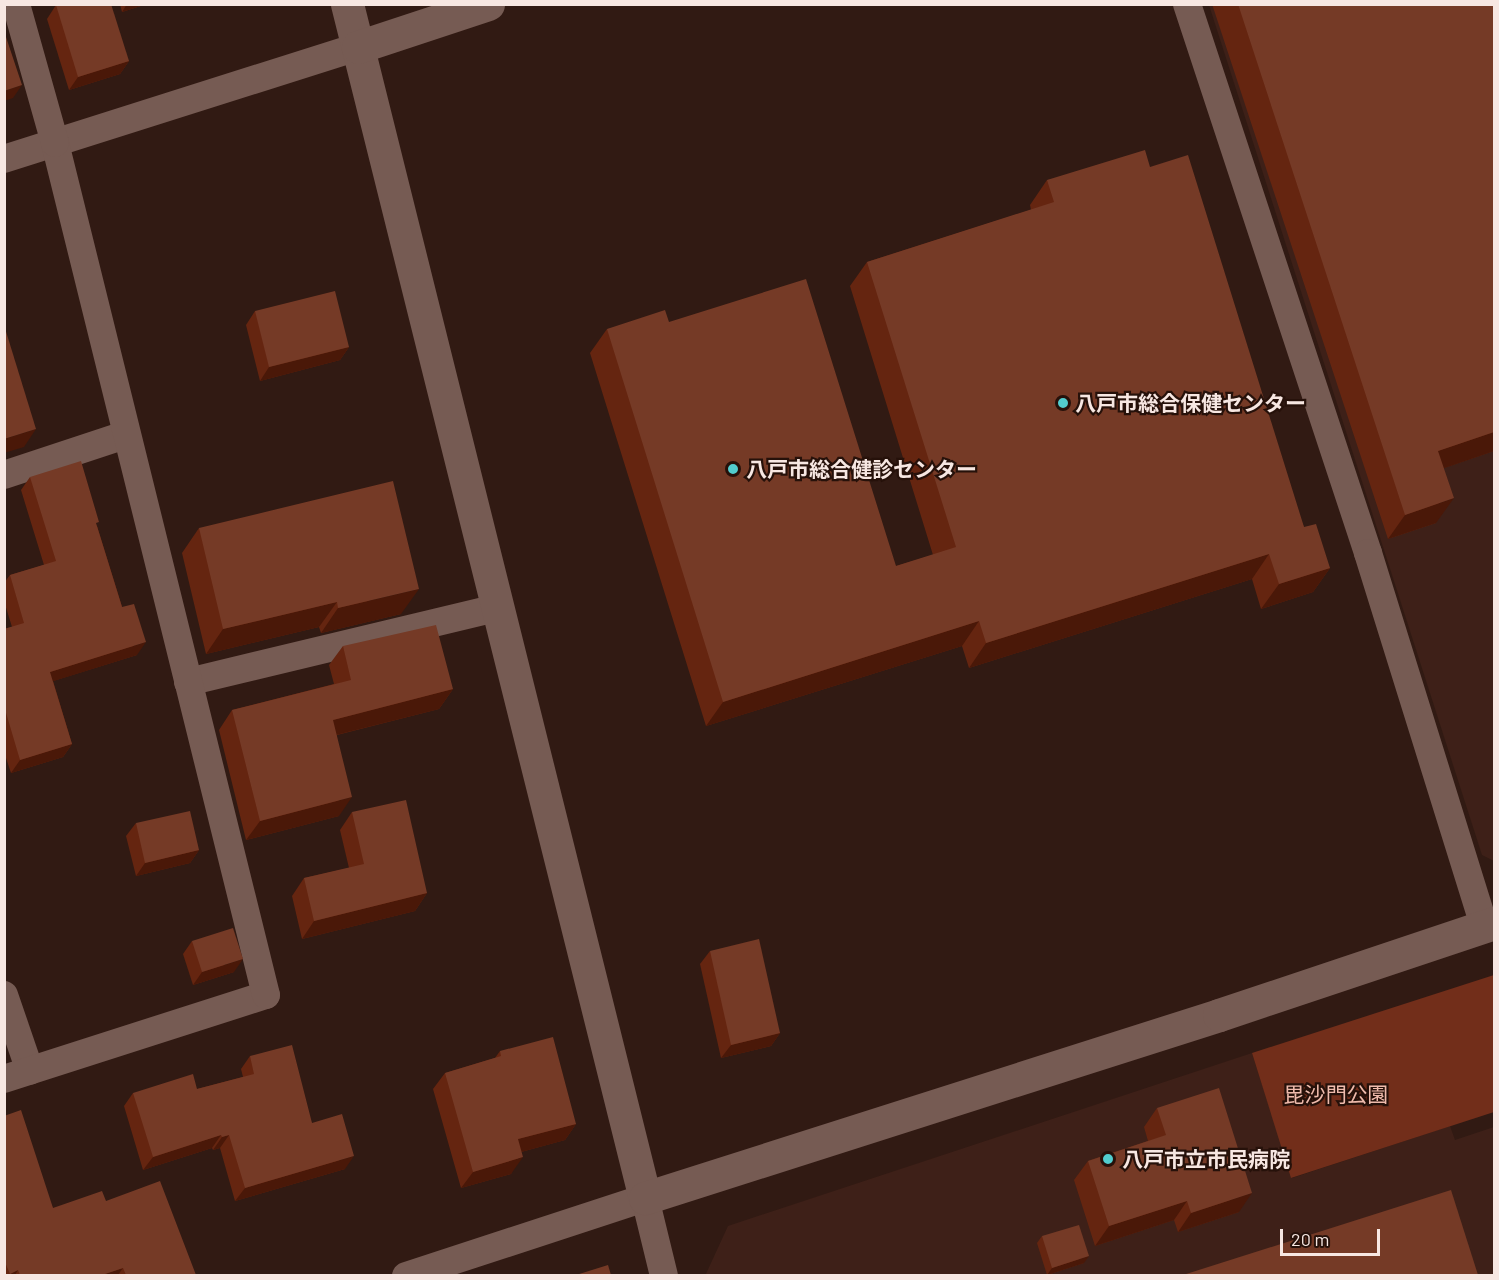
<!DOCTYPE html>
<meta charset="utf-8">
<style>
body{margin:0}
#map{position:relative;width:1499px;height:1280px;overflow:hidden;background:#311a13;font-family:Barlow,"Noto Sans JP",sans-serif}
div>[style]{position:absolute}
.built>*{inset:0;background:#3e2018}
.green>*{inset:0;background:#722e1a}
.minor>*{height:28px;margin:-14px;padding:0 14px;transform-origin:14px;border-radius:14px;background:#765b53}
.tertiary>*{height:33px;margin:-16.5px;padding:0 16.5px;transform-origin:16.5px;border-radius:16.5px;background:#765b53}
.wall>*{inset:0;background:#652510}
.shaded-wall>*{inset:0;background:#4a1808}
.building>*{inset:0;background:#753a26}
.dots>*{width:16px;height:16px;translate:-50% -50%;box-sizing:border-box;border:3px solid #26110a;border-radius:50%}
span{translate:-50% -50%;white-space:nowrap;text-align:center;line-height:1.15;-webkit-text-stroke:4.5px #26110a;paint-order:stroke}
.poi-label{font-size:21px;color:#f7e7e2;font-weight:700}
.left{translate:0 -50%;text-align:left}
.park-label{font-size:21px;color:#efbbac}
.frame{position:absolute;inset:0;border:6px solid #f7e7e2;pointer-events:none}
.scale{position:absolute;left:1280px;top:1229px;width:100px;height:27px;box-sizing:border-box;border:3px solid #f7e7e2;border-top:0;padding-left:8px;font-size:18px;line-height:21px;white-space:nowrap;color:#f7e7e2;-webkit-text-stroke:4px #26110a;paint-order:stroke}
</style>
<div id="map">
<div class="built">
<i style="clip-path:polygon(1209px 5px,1494px 5px,1494px 861px,1482px 855px)"></i>
<i style="clip-path:polygon(1252px 1053px,1292px 1178px,1450px 1126px,1455px 1140px,1494px 1127px,1494px 1275px,705px 1276px,728px 1226px)"></i>
</div>
<div class="green">
<i style="clip-path:polygon(1494px 975px,1494px 1112px,1291px 1178px,1252px 1053px)"></i>
</div>
<div class="minor">
<i style="left:1187px;top:4px;width:578px;rotate:71.75deg"></i>
<i style="left:1368px;top:553px;width:391px;rotate:72.7deg"></i>
<i style="left:4px;top:159px;width:371px;rotate:-17.6deg"></i>
<i style="left:4px;top:475px;width:127px;rotate:-18.3deg"></i>
<i style="left:188px;top:682px;width:317px;rotate:-13.5deg"></i>
<i style="left:4px;top:995px;width:80px;rotate:71.1deg"></i>
<i style="left:4px;top:1079px;width:275px;rotate:-17.8deg"></i>
<i style="left:266px;top:995px;width:878px;rotate:-103.91deg"></i>
<i style="left:55px;top:143px;width:144px;rotate:-105.7deg"></i>
<i style="left:406px;top:1276px;width:251px;rotate:-18.1deg"></i>
<i style="left:645px;top:1198px;width:80px;rotate:76.3deg"></i>
</div>
<div class="tertiary">
<i style="left:347px;top:4px;width:1231px;rotate:75.99deg"></i>
<i style="left:645px;top:1198px;width:602px;rotate:-17.68deg"></i>
<i style="left:1219px;top:1015px;width:290px;rotate:-18.5deg"></i>
<i style="left:358px;top:47px;width:137px;rotate:-18.3deg"></i>
</div>
<div class="wall">
<i style="clip-path:polygon(120px 4px,147px 4px,122px 12px)"></i>
<i style="clip-path:polygon(1212px 4px,1494px 4px,1494px 451px,1444px 468px,1436px 523px,1388px 539px)"></i>
<i style="clip-path:polygon(56px 5px,129px 61px,120px 74px,69px 90px,47px 19px)"></i>
<i style="clip-path:polygon(1150px 167px,1304px 527px,1330px 568px,1313px 592px,1261px 609px,1252px 579px,969px 668px,962px 646px,706px 726px,590px 353px,607px 329px,669px 322px,896px 566px,933px 555px,850px 286px,867px 262px,1031px 210px,1030px 205px,1047px 180px)"></i>
<i style="clip-path:polygon(255px 311px,349px 347px,340px 360px,260px 381px,246px 325px)"></i>
<i style="clip-path:polygon(30px 477px,97px 526px,137px 655px,53px 681px,72px 744px,63px 757px,11px 773px,4px 752px,4px 629px,12px 627px,4px 601px,4px 583px,10px 575px,44px 565px,21px 490px)"></i>
<i style="clip-path:polygon(199px 528px,401px 614px,321px 633px,319px 627px,206px 654px,182px 553px)"></i>
<i style="clip-path:polygon(343px 646px,453px 689px,439px 709px,337px 735px,339px 816px,246px 840px,219px 730px,232px 710px,334px 684px,329px 665px)"></i>
<i style="clip-path:polygon(352px 812px,427px 893px,415px 911px,302px 939px,292px 896px,304px 878px,349px 868px,340px 830px)"></i>
<i style="clip-path:polygon(136px 823px,199px 850px,190px 863px,136px 876px,126px 836px)"></i>
<i style="clip-path:polygon(192px 941px,234px 972px,193px 985px,183px 954px)"></i>
<i style="clip-path:polygon(710px 951px,780px 1033px,771px 1046px,721px 1058px,700px 964px)"></i>
<i style="clip-path:polygon(500px 1051px,576px 1124px,565px 1140px,521px 1152px,511px 1174px,461px 1188px,433px 1089px,445px 1073px,495px 1058px)"></i>
<i style="clip-path:polygon(250px 1056px,312px 1123px,345px 1169px,235px 1201px,220px 1148px,213px 1150px,212px 1148px,143px 1170px,124px 1106px,133px 1093px,197px 1089px,243px 1077px,241px 1069px)"></i>
<i style="clip-path:polygon(1157px 1108px,1239px 1212px,1178px 1232px,1174px 1220px,1095px 1246px,1074px 1180px,1088px 1161px,1148px 1141px,1144px 1127px)"></i>
<i style="clip-path:polygon(4px 1116px,53px 1208px,106px 1201px,196px 1275px,4px 1275px)"></i>
<i style="clip-path:polygon(1042px 1236px,1084px 1263px,1047px 1275px,1037px 1243px)"></i>
</div>
<div class="shaded-wall">
<i style="clip-path:polygon(127px 4px,147px 4px,122px 12px)"></i>
<i style="clip-path:polygon(129px 61px,120px 74px,69px 90px,78px 77px)"></i>
<i style="clip-path:polygon(22px 85px,13px 98px,4px 101px,4px 91px)"></i>
<i style="clip-path:polygon(349px 347px,340px 360px,260px 381px,269px 367px)"></i>
<i style="clip-path:polygon(36px 429px,24px 447px,4px 453px,4px 439px)"></i>
<i style="clip-path:polygon(1494px 432px,1494px 451px,1421px 476px,1438px 451px)"></i>
<i style="clip-path:polygon(1454px 498px,1436px 523px,1388px 539px,1405px 515px)"></i>
<i style="clip-path:polygon(1269px 554px,1252px 579px,969px 668px,986px 643px)"></i>
<i style="clip-path:polygon(1330px 568px,1313px 592px,1261px 609px,1279px 584px)"></i>
<i style="clip-path:polygon(419px 589px,401px 614px,321px 633px,338px 608px)"></i>
<i style="clip-path:polygon(337px 602px,319px 627px,206px 654px,223px 629px)"></i>
<i style="clip-path:polygon(979px 621px,962px 646px,706px 726px,723px 702px)"></i>
<i style="clip-path:polygon(146px 642px,137px 655px,41px 685px,50px 672px)"></i>
<i style="clip-path:polygon(453px 689px,439px 709px,320px 739px,333px 720px)"></i>
<i style="clip-path:polygon(72px 744px,63px 757px,11px 773px,20px 760px)"></i>
<i style="clip-path:polygon(352px 797px,339px 816px,246px 840px,260px 821px)"></i>
<i style="clip-path:polygon(199px 850px,190px 863px,136px 876px,145px 863px)"></i>
<i style="clip-path:polygon(427px 893px,415px 911px,302px 939px,314px 921px)"></i>
<i style="clip-path:polygon(243px 959px,234px 972px,193px 985px,202px 972px)"></i>
<i style="clip-path:polygon(780px 1033px,771px 1046px,721px 1058px,731px 1045px)"></i>
<i style="clip-path:polygon(576px 1124px,565px 1140px,506px 1156px,518px 1139px)"></i>
<i style="clip-path:polygon(221px 1135px,212px 1148px,143px 1170px,153px 1157px)"></i>
<i style="clip-path:polygon(229px 1135px,220px 1148px,213px 1150px,222px 1137px)"></i>
<i style="clip-path:polygon(354px 1156px,345px 1169px,235px 1201px,245px 1188px)"></i>
<i style="clip-path:polygon(523px 1157px,511px 1174px,461px 1188px,473px 1172px)"></i>
<i style="clip-path:polygon(1252px 1193px,1239px 1212px,1178px 1232px,1191px 1213px)"></i>
<i style="clip-path:polygon(1187px 1201px,1174px 1220px,1095px 1246px,1109px 1226px)"></i>
<i style="clip-path:polygon(1089px 1256px,1084px 1263px,1047px 1275px,1052px 1268px)"></i>
<i style="clip-path:polygon(123px 1268px,118px 1275px,102px 1275px)"></i>
<i style="clip-path:polygon(18px 1270px,15px 1275px,8px 1275px)"></i>
</div>
<div class="building">
<i style="clip-path:polygon(59px 4px,111px 4px,129px 61px,78px 77px,56px 5px)"></i>
<i style="clip-path:polygon(1238px 4px,1494px 4px,1494px 432px,1438px 451px,1454px 498px,1405px 515px)"></i>
<i style="clip-path:polygon(4px 31px,22px 85px,4px 91px)"></i>
<i style="clip-path:polygon(1145px 150px,1150px 167px,1188px 155px,1304px 527px,1316px 524px,1330px 568px,1279px 584px,1269px 554px,986px 643px,979px 621px,723px 702px,607px 329px,665px 310px,669px 322px,806px 279px,896px 566px,956px 547px,867px 262px,1054px 202px,1047px 180px)"></i>
<i style="clip-path:polygon(335px 291px,349px 347px,269px 367px,255px 311px)"></i>
<i style="clip-path:polygon(4px 325px,36px 429px,4px 439px)"></i>
<i style="clip-path:polygon(81px 461px,99px 522px,96px 523px,122px 607px,134px 604px,146px 642px,50px 672px,72px 744px,20px 760px,4px 706px,4px 629px,24px 623px,10px 575px,56px 561px,30px 477px)"></i>
<i style="clip-path:polygon(393px 481px,419px 589px,338px 608px,337px 602px,223px 629px,199px 528px)"></i>
<i style="clip-path:polygon(436px 625px,453px 689px,333px 720px,352px 797px,260px 821px,232px 710px,351px 680px,343px 646px)"></i>
<i style="clip-path:polygon(406px 800px,427px 893px,314px 921px,304px 878px,364px 864px,352px 812px)"></i>
<i style="clip-path:polygon(190px 811px,199px 850px,145px 863px,136px 823px)"></i>
<i style="clip-path:polygon(233px 928px,243px 959px,202px 972px,192px 941px)"></i>
<i style="clip-path:polygon(759px 939px,780px 1033px,731px 1045px,710px 951px)"></i>
<i style="clip-path:polygon(553px 1037px,576px 1124px,518px 1139px,523px 1157px,473px 1172px,445px 1073px,501px 1056px,500px 1051px)"></i>
<i style="clip-path:polygon(292px 1045px,312px 1123px,342px 1114px,354px 1156px,245px 1188px,229px 1135px,222px 1137px,221px 1135px,153px 1157px,133px 1093px,193px 1074px,197px 1089px,254px 1074px,250px 1056px)"></i>
<i style="clip-path:polygon(1219px 1088px,1252px 1193px,1191px 1213px,1187px 1201px,1109px 1226px,1088px 1161px,1166px 1135px,1157px 1108px)"></i>
<i style="clip-path:polygon(21px 1110px,53px 1208px,102px 1191px,106px 1201px,160px 1181px,196px 1275px,126px 1275px,123px 1268px,102px 1275px,20px 1275px,18px 1270px,10px 1274px,4px 1260px,4px 1116px)"></i>
<i style="clip-path:polygon(1451px 1190px,1478px 1275px,1183px 1275px)"></i>
<i style="clip-path:polygon(1079px 1225px,1089px 1256px,1052px 1268px,1042px 1236px)"></i>
<i style="clip-path:polygon(608px 1265px,611px 1275px,576px 1275px)"></i>
</div>
<div class="dots">
<i style="left:1063px;top:403px;background:#52cdce"></i>
<i style="left:733px;top:469px;background:#52cdce"></i>
<i style="left:1108px;top:1159px;background:#52cdce"></i>
</div>
<div class="poi-label">
<span class="left" style="left:1075px;top:403px">八戸市総合保健センター</span>
<span class="left" style="left:746px;top:469px">八戸市総合健診センター</span>
<span class="left" style="left:1122px;top:1159px">八戸市立市民病院</span>
</div>
<div class="park-label">
<span style="left:1336px;top:1094px">毘沙門公園</span>
</div>
<div class="frame"></div>
<div class="scale">20 m</div>
</div>
